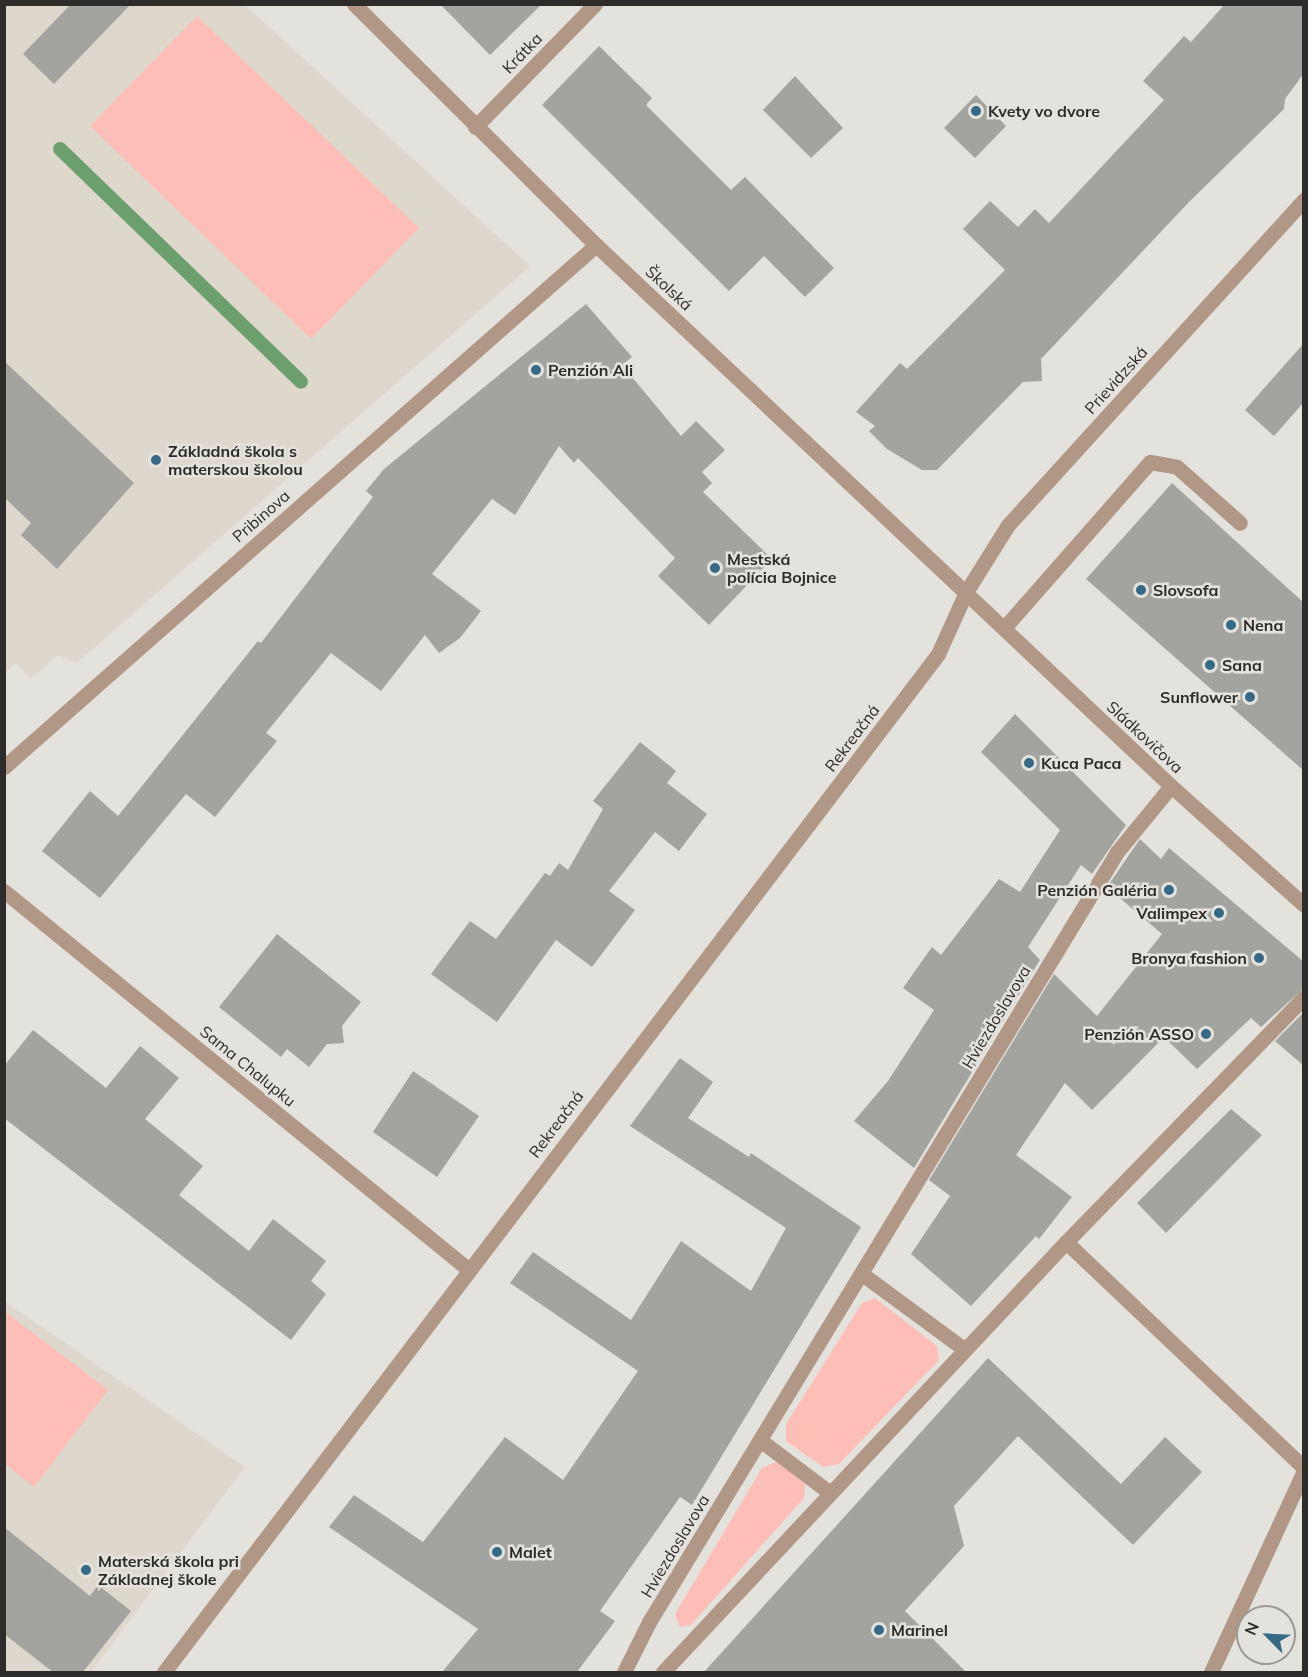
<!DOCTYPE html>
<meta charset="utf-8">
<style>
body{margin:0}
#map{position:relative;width:1308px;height:1677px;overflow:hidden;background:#e4e2dd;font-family:Mulish,sans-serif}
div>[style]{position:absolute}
.built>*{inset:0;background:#ddd7cc}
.green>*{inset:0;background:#fdbeb7}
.stream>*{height:14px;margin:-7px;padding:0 7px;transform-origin:7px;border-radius:7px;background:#6c9f6e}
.building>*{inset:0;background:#a3a49f}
.service>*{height:15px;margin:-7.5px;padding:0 7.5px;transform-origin:7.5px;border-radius:7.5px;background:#b19785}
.minor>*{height:15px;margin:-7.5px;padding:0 7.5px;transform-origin:7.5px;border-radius:7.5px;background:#b19785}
.dots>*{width:16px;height:16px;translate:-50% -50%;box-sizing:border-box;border:3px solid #e4e2dd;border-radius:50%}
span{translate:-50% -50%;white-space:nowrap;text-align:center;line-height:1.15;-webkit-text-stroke:5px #e4e2dd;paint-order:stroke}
.street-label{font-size:16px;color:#2d2c2a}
.poi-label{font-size:16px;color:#2d2c2a;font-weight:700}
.left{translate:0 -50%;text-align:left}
.right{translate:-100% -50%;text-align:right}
.frame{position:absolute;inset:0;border:6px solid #2d2c2a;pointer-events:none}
.north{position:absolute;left:1236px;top:1605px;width:60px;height:60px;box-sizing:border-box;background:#e4e2dd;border:2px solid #9b9995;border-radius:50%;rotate:294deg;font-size:16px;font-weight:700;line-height:24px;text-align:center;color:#2d2c2a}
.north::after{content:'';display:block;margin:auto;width:21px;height:27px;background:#356986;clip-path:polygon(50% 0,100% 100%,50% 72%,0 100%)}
</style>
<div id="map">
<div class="built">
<i style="clip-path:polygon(5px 5px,245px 5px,530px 266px,77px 663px,58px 655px,30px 679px,16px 663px,5px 673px)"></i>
<i style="clip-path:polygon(4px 1301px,245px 1467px,91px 1672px,5px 1672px)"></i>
</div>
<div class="green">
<i style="clip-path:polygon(197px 16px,419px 228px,311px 339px,90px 126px)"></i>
<i style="clip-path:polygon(875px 1298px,937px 1346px,939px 1360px,839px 1464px,823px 1467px,786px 1441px,786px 1424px,862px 1303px)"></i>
<i style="clip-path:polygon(4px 1311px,108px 1390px,34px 1487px,5px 1464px)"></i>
<i style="clip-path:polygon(776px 1462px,805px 1482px,804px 1498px,691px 1625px,680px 1627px,675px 1614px,762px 1468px)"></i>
</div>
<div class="stream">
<i style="left:60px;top:149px;width:335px;rotate:44deg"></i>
</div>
<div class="building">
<i style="clip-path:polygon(71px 4px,131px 4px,54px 84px,23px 54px)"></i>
<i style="clip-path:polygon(440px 4px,542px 4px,490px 55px)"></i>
<i style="clip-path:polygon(1225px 4px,1304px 4px,1304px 73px,1285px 99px,1284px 109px,1189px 202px,1041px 359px,1042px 381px,1023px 382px,937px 470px,922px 470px,887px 449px,869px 431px,875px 426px,856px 412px,900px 363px,907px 369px,1005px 270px,963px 229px,990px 201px,1018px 227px,1035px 209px,1049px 223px,1164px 100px,1143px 81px,1184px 36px,1191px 42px)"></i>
<i style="clip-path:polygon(599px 46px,652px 98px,646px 105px,731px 190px,745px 177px,834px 268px,805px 297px,764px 256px,729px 291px,542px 105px)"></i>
<i style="clip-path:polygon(795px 76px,843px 128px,811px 158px,763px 110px)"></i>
<i style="clip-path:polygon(976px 95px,1006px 126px,975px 158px,944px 128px)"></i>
<i style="clip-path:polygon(586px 304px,632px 357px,622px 365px,681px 436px,696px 421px,725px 450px,702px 472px,712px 483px,703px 492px,772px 559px,709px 625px,658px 576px,675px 558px,578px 458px,574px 463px,559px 446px,515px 515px,492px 499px,432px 574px,481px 611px,460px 638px,439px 653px,425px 635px,381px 691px,331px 653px,266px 733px,277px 741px,215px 817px,186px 794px,100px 898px,42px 851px,90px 791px,118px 816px,258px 641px,261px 643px,373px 497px,366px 491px,384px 469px)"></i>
<i style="clip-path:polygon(1304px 343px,1304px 402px,1274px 436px,1245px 410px)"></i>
<i style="clip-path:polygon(4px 361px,134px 483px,57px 569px,21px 535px,31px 523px,4px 497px)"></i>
<i style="clip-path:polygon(1172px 483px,1304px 603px,1304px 771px,1086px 579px)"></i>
<i style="clip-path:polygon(1015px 714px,1126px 825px,1092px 874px,1081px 865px,1028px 947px,1040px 960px,914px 1168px,854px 1121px,888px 1081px,934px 1010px,903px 988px,932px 947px,941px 955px,999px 879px,1020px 892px,1060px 830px,981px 752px)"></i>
<i style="clip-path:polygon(640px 742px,676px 771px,667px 783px,707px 814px,679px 851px,655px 832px,609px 891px,635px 910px,592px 967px,556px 940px,497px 1022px,431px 974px,470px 921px,496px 939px,545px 873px,550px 876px,559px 863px,568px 870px,603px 809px,593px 801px)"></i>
<i style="clip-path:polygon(1140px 839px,1161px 859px,1169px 848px,1304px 962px,1304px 988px,1261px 1027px,1251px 1018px,1197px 1069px,1164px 1037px,1092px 1110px,1065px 1083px,1016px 1155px,1072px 1197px,1039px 1239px,1036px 1236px,971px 1306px,911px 1254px,950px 1196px,929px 1180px,1054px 974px,1097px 1016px,1162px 934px,1107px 887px)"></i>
<i style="clip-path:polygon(277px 934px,361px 1002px,342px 1026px,344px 1043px,327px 1044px,309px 1067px,287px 1049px,281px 1057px,219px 1007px)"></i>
<i style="clip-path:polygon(1304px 1012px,1304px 1066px,1275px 1041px)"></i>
<i style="clip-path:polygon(33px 1030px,106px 1088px,140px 1046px,179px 1078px,145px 1119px,203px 1166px,179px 1195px,249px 1251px,273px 1219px,326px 1261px,311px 1281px,326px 1294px,291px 1340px,4px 1118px,4px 1066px)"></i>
<i style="clip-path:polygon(680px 1058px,713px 1082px,688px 1118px,749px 1157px,751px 1153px,861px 1227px,692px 1505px,680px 1497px,600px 1611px,615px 1621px,577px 1672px,442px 1672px,478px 1629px,329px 1527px,354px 1495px,423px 1542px,505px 1437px,563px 1480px,638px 1371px,510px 1283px,533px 1252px,631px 1320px,681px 1241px,751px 1291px,786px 1228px,630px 1126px)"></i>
<i style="clip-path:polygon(413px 1071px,479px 1116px,437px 1177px,373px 1132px)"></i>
<i style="clip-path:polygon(1231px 1109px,1262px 1135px,1166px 1233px,1137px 1203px)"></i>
<i style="clip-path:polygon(988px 1358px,1121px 1484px,1165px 1437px,1202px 1472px,1133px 1545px,1018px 1436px,954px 1506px,964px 1546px,905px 1611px,966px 1672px,704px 1672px)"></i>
<i style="clip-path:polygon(4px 1527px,90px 1596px,98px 1585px,131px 1611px,83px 1672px,53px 1672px,4px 1634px)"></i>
</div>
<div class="service">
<i style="left:1004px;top:628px;width:221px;rotate:-48.7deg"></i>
<i style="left:1150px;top:462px;width:27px;rotate:10deg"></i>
<i style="left:1177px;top:467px;width:84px;rotate:41.6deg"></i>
<i style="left:1066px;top:1242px;width:328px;rotate:43.5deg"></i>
<i style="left:1211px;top:1672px;width:221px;rotate:-65.2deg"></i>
</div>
<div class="minor">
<i style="left:354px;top:4px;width:342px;rotate:44.9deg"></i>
<i style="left:596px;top:245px;width:789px;rotate:43.25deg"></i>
<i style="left:1171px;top:786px;width:178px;rotate:41.8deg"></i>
<i style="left:475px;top:127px;width:172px;rotate:-45.7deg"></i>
<i style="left:4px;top:767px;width:789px;rotate:-41.4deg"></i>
<i style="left:4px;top:891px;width:598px;rotate:39.17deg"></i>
<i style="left:862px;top:1274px;width:127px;rotate:36.3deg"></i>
<i style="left:760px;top:1440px;width:88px;rotate:37.1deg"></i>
<i style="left:164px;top:1672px;width:1279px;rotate:-52.75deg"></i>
<i style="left:938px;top:654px;width:68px;rotate:-65.7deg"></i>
<i style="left:966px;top:592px;width:79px;rotate:-57.9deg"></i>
<i style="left:1008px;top:525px;width:440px;rotate:-47.7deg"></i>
<i style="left:624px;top:1672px;width:56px;rotate:-63.4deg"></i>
<i style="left:649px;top:1622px;width:901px;rotate:-58.71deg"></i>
<i style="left:1117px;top:852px;width:85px;rotate:-50.7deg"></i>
<i style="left:663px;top:1672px;width:589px;rotate:-46.86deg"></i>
<i style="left:1066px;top:1242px;width:342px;rotate:-45.8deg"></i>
</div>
<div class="dots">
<i style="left:976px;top:111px;background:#356986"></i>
<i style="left:536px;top:370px;background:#356986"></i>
<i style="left:156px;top:460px;background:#356986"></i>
<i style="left:715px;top:568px;background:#356986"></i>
<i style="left:1141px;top:590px;background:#356986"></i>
<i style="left:1231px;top:625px;background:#356986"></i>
<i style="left:1210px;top:665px;background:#356986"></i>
<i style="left:1250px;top:697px;background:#356986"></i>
<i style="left:1029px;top:763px;background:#356986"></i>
<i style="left:1169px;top:890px;background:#356986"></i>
<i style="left:1219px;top:913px;background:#356986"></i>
<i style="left:1259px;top:958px;background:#356986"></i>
<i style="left:1206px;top:1034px;background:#356986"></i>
<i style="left:497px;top:1552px;background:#356986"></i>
<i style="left:86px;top:1570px;background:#356986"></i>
<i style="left:879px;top:1630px;background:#356986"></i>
</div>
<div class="street-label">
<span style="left:522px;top:53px;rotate:-46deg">Krátka</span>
<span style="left:669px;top:288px;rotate:43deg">Školská</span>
<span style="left:1116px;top:380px;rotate:-48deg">Prievidzská</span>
<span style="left:261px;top:516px;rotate:-41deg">Pribinova</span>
<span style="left:1145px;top:737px;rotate:43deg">Sládkovičova</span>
<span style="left:852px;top:738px;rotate:-53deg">Rekreačná</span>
<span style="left:996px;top:1017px;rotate:-59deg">Hviezdoslavova</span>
<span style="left:248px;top:1066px;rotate:39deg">Sama Chalupku</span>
<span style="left:556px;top:1124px;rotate:-53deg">Rekreačná</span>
<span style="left:675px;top:1546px;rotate:-59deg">Hviezdoslavova</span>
</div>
<div class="poi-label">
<span class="left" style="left:988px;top:111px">Kvety vo dvore</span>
<span class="left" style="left:548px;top:370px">Penzión Ali</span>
<span class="left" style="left:168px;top:460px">Základná škola s<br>materskou školou</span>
<span class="left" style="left:727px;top:568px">Mestská<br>polícia Bojnice</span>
<span class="left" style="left:1153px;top:590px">Slovsofa</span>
<span class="left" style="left:1243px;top:625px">Nena</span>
<span class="left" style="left:1222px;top:665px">Sana</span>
<span class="right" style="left:1238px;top:697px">Sunflower</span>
<span class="left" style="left:1041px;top:763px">Kuca Paca</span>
<span class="right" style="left:1157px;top:890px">Penzión Galéria</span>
<span class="right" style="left:1207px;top:913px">Valimpex</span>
<span class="right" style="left:1247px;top:958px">Bronya fashion</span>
<span class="right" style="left:1194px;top:1034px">Penzión ASSO</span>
<span class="left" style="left:509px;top:1552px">Malet</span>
<span class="left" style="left:98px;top:1570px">Materská škola pri<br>Základnej škole</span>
<span class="left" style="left:891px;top:1630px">Marinel</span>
</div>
<div class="frame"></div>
<div class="north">N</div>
</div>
